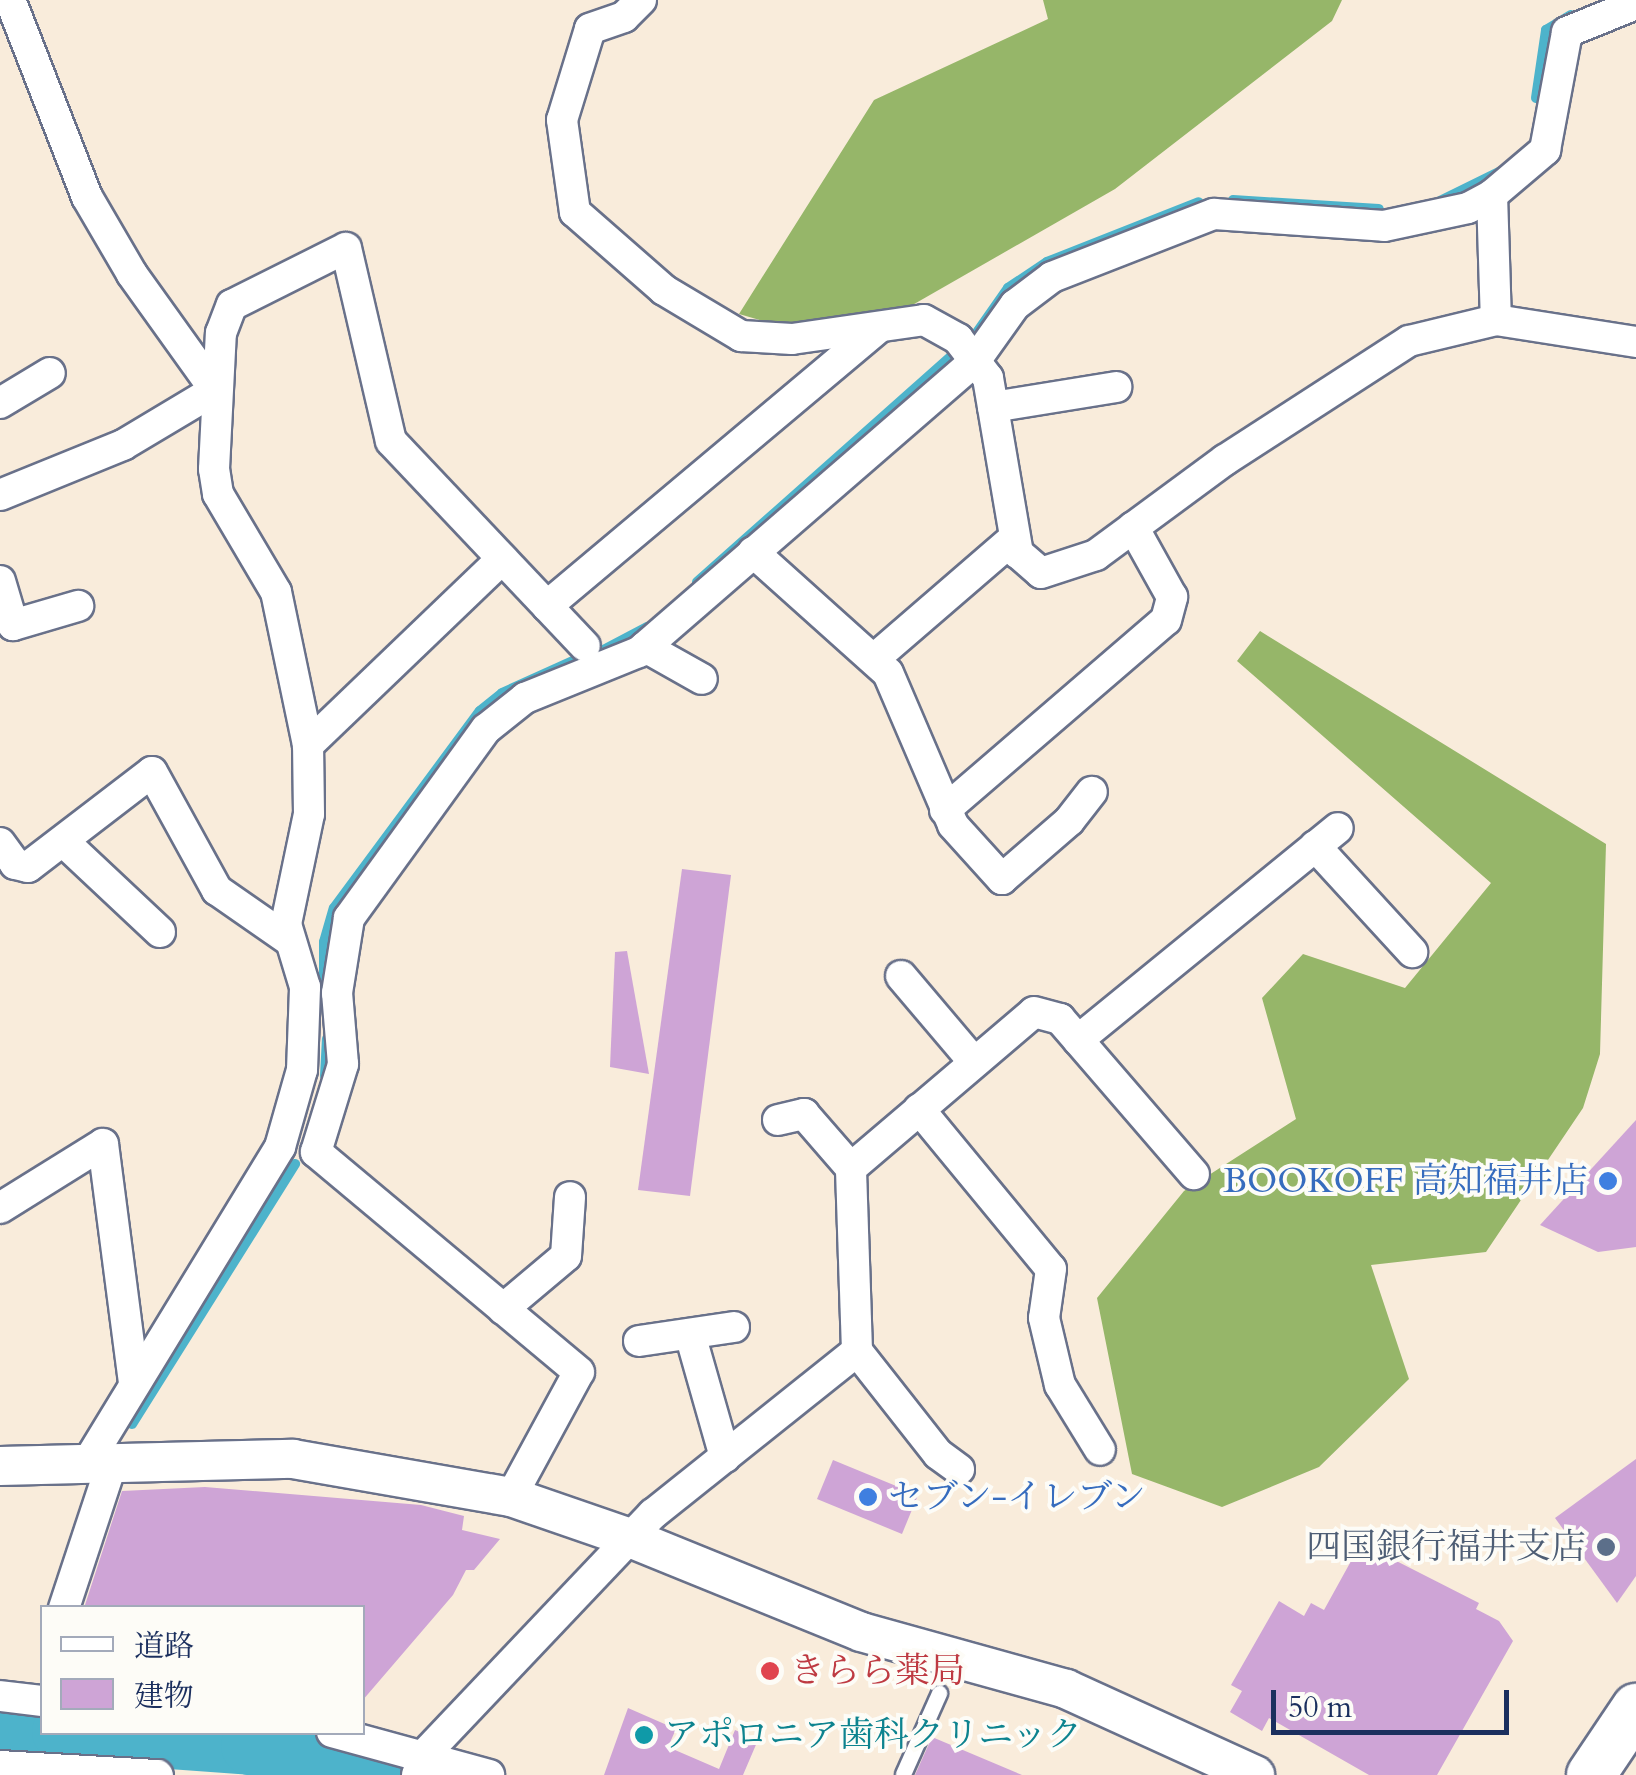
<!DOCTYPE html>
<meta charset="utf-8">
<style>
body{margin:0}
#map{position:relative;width:1636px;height:1775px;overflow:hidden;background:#f9ecdb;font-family:Cardo,"Noto Serif JP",serif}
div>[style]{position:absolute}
.forest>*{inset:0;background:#96b669}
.stream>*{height:10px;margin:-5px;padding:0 5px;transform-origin:5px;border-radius:5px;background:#4db3cb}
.river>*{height:58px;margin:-29px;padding:0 29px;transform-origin:29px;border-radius:29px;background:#4db3cb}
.building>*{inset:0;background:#cea4d6}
.roads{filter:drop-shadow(2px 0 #69718a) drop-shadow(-2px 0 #69718a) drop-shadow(0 2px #69718a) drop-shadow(0 -2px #69718a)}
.service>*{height:15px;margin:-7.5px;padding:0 7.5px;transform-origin:7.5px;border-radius:7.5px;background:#fff}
.minor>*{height:30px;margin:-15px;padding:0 15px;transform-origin:15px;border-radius:15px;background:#fff}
.tertiary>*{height:38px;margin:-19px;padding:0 19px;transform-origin:19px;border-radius:19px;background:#fff}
.primary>*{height:48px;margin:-24px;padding:0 24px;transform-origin:24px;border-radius:24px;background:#fff}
.dots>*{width:28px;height:28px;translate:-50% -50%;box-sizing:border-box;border:5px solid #fdfcf7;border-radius:50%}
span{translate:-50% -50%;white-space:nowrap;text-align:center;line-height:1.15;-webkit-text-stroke:8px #fdfcf7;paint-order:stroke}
.shop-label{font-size:35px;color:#366cbe}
.right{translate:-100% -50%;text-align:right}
.left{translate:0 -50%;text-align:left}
.service-label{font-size:35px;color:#4e5e75}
.health-label{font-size:35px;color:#be3a42}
.culture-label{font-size:35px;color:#0d838f}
.legend{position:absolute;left:40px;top:1605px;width:325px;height:130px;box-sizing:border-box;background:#fdfcf7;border:2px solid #a3aaba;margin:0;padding:12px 18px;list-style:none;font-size:30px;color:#1b2f5e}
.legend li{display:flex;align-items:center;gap:20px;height:50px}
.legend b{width:50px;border:2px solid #a3aaba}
.scale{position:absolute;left:1271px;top:1690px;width:238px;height:45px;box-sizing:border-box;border:5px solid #1b2f5e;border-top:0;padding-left:12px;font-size:30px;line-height:35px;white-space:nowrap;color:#1b2f5e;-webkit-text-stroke:8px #fdfcf7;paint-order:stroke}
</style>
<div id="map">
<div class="forest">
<i style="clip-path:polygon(1043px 0,1342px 0,1332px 21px,1115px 189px,895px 315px,794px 330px,739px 314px,874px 100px,1048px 19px)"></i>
<i style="clip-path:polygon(1260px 631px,1606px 844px,1600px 1054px,1583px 1108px,1486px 1252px,1371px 1265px,1409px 1379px,1319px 1467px,1222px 1507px,1132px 1474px,1097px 1298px,1184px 1191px,1296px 1119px,1262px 998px,1303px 954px,1405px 988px,1491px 883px,1237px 661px)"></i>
</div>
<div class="stream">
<i style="left:1536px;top:98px;width:69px;rotate:-81.6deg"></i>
<i style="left:1546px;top:30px;width:29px;rotate:-31deg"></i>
<i style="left:1233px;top:200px;width:146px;rotate:3.5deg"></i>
<i style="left:1440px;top:201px;width:68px;rotate:-26.2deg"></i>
<i style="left:973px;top:338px;width:61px;rotate:-55deg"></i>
<i style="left:1008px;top:288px;width:47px;rotate:-33.7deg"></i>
<i style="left:1047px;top:262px;width:163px;rotate:-21.5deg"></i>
<i style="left:697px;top:582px;width:344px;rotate:-41.6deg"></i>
<i style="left:596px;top:654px;width:58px;rotate:-27.9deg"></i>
<i style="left:324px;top:997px;width:55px;rotate:-90deg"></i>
<i style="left:324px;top:942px;width:35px;rotate:-74deg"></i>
<i style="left:334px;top:908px;width:245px;rotate:-53.5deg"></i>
<i style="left:480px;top:711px;width:28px;rotate:-39deg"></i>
<i style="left:502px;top:693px;width:80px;rotate:-24.3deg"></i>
<i style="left:325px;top:1076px;width:37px;rotate:-87deg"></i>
<i style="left:132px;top:1424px;width:307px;rotate:-57.9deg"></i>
</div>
<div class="river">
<i style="left:0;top:1728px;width:42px;rotate:4.1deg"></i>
<i style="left:61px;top:1732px;width:190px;rotate:4.2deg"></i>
<i style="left:250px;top:1746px;width:146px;rotate:11.5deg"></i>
</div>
<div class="building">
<i style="clip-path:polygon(682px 869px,731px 875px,690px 1196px,638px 1190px)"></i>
<i style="clip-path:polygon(627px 951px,649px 1074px,610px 1067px,615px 952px)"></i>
<i style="clip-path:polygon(1636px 1120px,1636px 1247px,1598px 1252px,1540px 1225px)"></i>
<i style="clip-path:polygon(1636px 1459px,1636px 1576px,1617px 1603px,1555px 1518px)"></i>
<i style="clip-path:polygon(833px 1460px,918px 1495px,902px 1534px,817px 1499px)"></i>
<i style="clip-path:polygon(205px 1487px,421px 1505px,464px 1516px,462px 1530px,500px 1539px,474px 1570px,466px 1570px,453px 1595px,362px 1701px,362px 1608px,84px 1608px,122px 1491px)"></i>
<i style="clip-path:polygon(1361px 1543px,1479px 1603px,1476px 1609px,1499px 1621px,1513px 1641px,1437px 1775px,1369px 1775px,1269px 1718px,1262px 1731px,1230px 1712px,1242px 1691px,1231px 1685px,1279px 1601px,1304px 1616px,1311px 1603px,1324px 1610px)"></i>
<i style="clip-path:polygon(628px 1708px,676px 1729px,668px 1747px,719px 1769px,735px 1730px,758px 1740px,743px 1775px,604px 1775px)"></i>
<i style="clip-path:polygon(932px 1737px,1022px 1775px,915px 1775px)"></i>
</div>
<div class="roads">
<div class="service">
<i style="left:903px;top:1774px;width:89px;rotate:-66deg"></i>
</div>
<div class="minor">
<i style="left:641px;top:0;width:24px;rotate:135deg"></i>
<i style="left:624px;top:17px;width:36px;rotate:161deg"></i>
<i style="left:590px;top:29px;width:95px;rotate:107.1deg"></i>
<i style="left:562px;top:120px;width:93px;rotate:82deg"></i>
<i style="left:575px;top:212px;width:118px;rotate:41.2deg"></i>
<i style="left:664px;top:290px;width:90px;rotate:30.9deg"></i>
<i style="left:741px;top:336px;width:51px;rotate:3.4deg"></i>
<i style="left:792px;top:339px;width:133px;rotate:-8.2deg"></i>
<i style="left:924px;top:320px;width:39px;rotate:29deg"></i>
<i style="left:958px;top:339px;width:49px;rotate:52.4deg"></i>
<i style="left:988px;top:378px;width:178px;rotate:80.3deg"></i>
<i style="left:1018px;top:553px;width:30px;rotate:41deg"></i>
<i style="left:1041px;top:573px;width:58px;rotate:-18.1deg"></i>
<i style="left:1096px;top:555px;width:160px;rotate:-36.4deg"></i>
<i style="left:1225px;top:460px;width:219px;rotate:-32.9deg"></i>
<i style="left:1409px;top:341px;width:89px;rotate:-13.6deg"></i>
<i style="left:1496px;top:320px;width:142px;rotate:8.9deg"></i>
<i style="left:1492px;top:195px;width:125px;rotate:88.2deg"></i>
<i style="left:0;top:403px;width:58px;rotate:-31deg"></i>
<i style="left:993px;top:407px;width:125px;rotate:-9.2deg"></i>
<i style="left:0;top:495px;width:133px;rotate:-22.1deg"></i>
<i style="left:123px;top:445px;width:107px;rotate:-30.9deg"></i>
<i style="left:215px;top:390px;width:143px;rotate:-125.6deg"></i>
<i style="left:132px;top:274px;width:89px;rotate:-120.3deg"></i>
<i style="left:87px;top:197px;width:212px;rotate:-111.3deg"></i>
<i style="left:753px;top:552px;width:181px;rotate:41.9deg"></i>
<i style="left:888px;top:673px;width:165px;rotate:66.8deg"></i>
<i style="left:953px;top:825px;width:73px;rotate:47.8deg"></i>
<i style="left:1002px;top:879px;width:89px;rotate:-40.9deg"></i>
<i style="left:1069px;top:821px;width:37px;rotate:-52deg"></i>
<i style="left:0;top:581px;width:46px;rotate:73.5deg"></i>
<i style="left:13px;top:625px;width:68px;rotate:-16.3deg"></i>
<i style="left:547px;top:606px;width:434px;rotate:-40deg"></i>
<i style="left:645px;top:647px;width:65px;rotate:29.3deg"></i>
<i style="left:874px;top:659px;width:185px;rotate:-40.8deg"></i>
<i style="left:308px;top:745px;width:269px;rotate:-43.8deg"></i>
<i style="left:945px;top:810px;width:291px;rotate:-40.7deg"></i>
<i style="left:1166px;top:620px;width:24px;rotate:-75deg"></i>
<i style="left:1172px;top:597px;width:80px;rotate:-119.1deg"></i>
<i style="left:63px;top:841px;width:133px;rotate:43.2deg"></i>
<i style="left:0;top:843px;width:26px;rotate:54deg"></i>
<i style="left:15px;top:864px;width:13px;rotate:13deg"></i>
<i style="left:28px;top:867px;width:156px;rotate:-37.5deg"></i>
<i style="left:152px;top:772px;width:135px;rotate:61.2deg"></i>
<i style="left:217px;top:890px;width:88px;rotate:34.8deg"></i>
<i style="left:1315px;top:846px;width:144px;rotate:47.5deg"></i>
<i style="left:901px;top:976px;width:113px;rotate:49.7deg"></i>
<i style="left:1078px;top:1040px;width:335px;rotate:-39.2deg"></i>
<i style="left:919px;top:1109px;width:207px;rotate:50.5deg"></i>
<i style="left:1051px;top:1269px;width:49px;rotate:98.1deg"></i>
<i style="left:1044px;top:1318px;width:69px;rotate:76.6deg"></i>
<i style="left:1060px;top:1385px;width:76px;rotate:58.4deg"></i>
<i style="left:778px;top:1120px;width:27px;rotate:-13deg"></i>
<i style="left:804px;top:1114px;width:72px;rotate:49deg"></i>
<i style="left:0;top:1208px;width:121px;rotate:-31.9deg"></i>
<i style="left:103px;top:1144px;width:240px;rotate:82.6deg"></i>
<i style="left:503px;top:1309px;width:82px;rotate:-40.1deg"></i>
<i style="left:566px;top:1256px;width:59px;rotate:-86.1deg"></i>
<i style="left:690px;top:1334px;width:128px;rotate:74.1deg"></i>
<i style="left:639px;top:1341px;width:96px;rotate:-8.4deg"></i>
<i style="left:857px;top:1351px;width:131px;rotate:51.8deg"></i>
<i style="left:938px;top:1454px;width:26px;rotate:36deg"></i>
<i style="left:89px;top:1460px;width:367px;rotate:-58.6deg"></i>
<i style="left:280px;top:1147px;width:80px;rotate:-74.1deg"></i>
<i style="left:302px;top:1070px;width:83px;rotate:-87.9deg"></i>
<i style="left:305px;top:987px;width:66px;rotate:-106.8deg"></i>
<i style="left:286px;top:924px;width:112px;rotate:-78.2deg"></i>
<i style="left:309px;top:814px;width:69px;rotate:-90.8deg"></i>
<i style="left:308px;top:745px;width:156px;rotate:-101.8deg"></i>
<i style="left:276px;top:592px;width:114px;rotate:-120.6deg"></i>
<i style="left:218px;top:494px;width:25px;rotate:-99deg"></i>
<i style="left:214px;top:469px;width:136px;rotate:-87.1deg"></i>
<i style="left:221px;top:333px;width:30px;rotate:-69deg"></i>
<i style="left:232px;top:305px;width:127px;rotate:-26.6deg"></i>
<i style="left:346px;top:248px;width:198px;rotate:76.9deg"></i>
<i style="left:391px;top:441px;width:282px;rotate:46.6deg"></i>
<i style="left:511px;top:1497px;width:142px;rotate:-61.5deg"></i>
<i style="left:579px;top:1372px;width:343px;rotate:-140.1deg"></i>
<i style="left:316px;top:1152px;width:92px;rotate:-72.9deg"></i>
<i style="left:343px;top:1064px;width:71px;rotate:-94.8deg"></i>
<i style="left:337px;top:993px;width:76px;rotate:-80.9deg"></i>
<i style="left:349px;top:918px;width:233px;rotate:-54.1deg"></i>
<i style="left:486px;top:729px;width:50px;rotate:-38.5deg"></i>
<i style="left:525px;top:698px;width:123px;rotate:-22deg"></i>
<i style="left:639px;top:652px;width:444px;rotate:-40.9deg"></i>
<i style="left:975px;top:361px;width:69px;rotate:-54.5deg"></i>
<i style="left:1015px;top:305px;width:46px;rotate:-37.1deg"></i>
<i style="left:1052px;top:277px;width:174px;rotate:-21.3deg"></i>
<i style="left:1214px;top:214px;width:170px;rotate:4deg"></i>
<i style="left:1384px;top:226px;width:86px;rotate:-12.1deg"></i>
<i style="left:1468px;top:208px;width:27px;rotate:-28deg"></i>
<i style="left:1492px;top:195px;width:70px;rotate:-40.3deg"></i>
<i style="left:1545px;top:150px;width:120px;rotate:-79.4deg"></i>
<i style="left:1567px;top:32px;width:74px;rotate:-22.1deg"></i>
<i style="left:64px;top:1608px;width:156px;rotate:-71.7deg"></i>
<i style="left:0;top:1696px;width:42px;rotate:6.8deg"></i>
<i style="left:332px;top:1732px;width:163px;rotate:15.3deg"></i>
<i style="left:0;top:1766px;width:158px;rotate:3.3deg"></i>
<i style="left:417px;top:1775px;width:22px;rotate:-69deg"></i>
<i style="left:425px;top:1754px;width:331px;rotate:-46.5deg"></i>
<i style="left:653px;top:1514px;width:261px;rotate:-38.6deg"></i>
<i style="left:857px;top:1351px;width:183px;rotate:-91.9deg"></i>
<i style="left:851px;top:1168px;width:240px;rotate:-40.4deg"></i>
<i style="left:1034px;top:1012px;width:27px;rotate:15deg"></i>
<i style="left:1060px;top:1019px;width:205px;rotate:49.2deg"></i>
</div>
<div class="tertiary">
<i style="left:0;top:1466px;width:293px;rotate:-1.4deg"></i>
<i style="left:293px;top:1459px;width:221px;rotate:9.9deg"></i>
<i style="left:511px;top:1497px;width:126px;rotate:19deg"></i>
<i style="left:630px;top:1538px;width:249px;rotate:22.1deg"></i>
<i style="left:861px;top:1632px;width:213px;rotate:15.5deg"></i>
<i style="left:1066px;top:1689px;width:208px;rotate:24.5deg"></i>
</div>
<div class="primary">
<i style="left:1591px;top:1775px;width:81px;rotate:-56.1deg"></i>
</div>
</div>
<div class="dots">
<i style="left:1608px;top:1181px;background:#3f7fe0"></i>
<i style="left:868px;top:1497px;background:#3f7fe0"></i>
<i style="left:1606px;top:1547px;background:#5c6f8a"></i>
<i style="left:770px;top:1671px;background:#e0444e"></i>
<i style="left:644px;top:1735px;background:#0f9aa8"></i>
</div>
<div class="shop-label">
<span class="right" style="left:1588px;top:1181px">BOOKOFF 高知福井店</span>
<span class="left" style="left:888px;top:1497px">セブン-イレブン</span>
</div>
<div class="service-label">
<span class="right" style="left:1586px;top:1547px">四国銀行福井支店</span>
</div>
<div class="health-label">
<span class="left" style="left:790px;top:1671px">きらら薬局</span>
</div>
<div class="culture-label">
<span class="left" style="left:664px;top:1735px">アポロニア歯科クリニック</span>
</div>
<ul class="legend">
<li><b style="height:12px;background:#fff"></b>道路</li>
<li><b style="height:28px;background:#cea4d6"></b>建物</li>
</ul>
<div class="scale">50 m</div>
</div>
